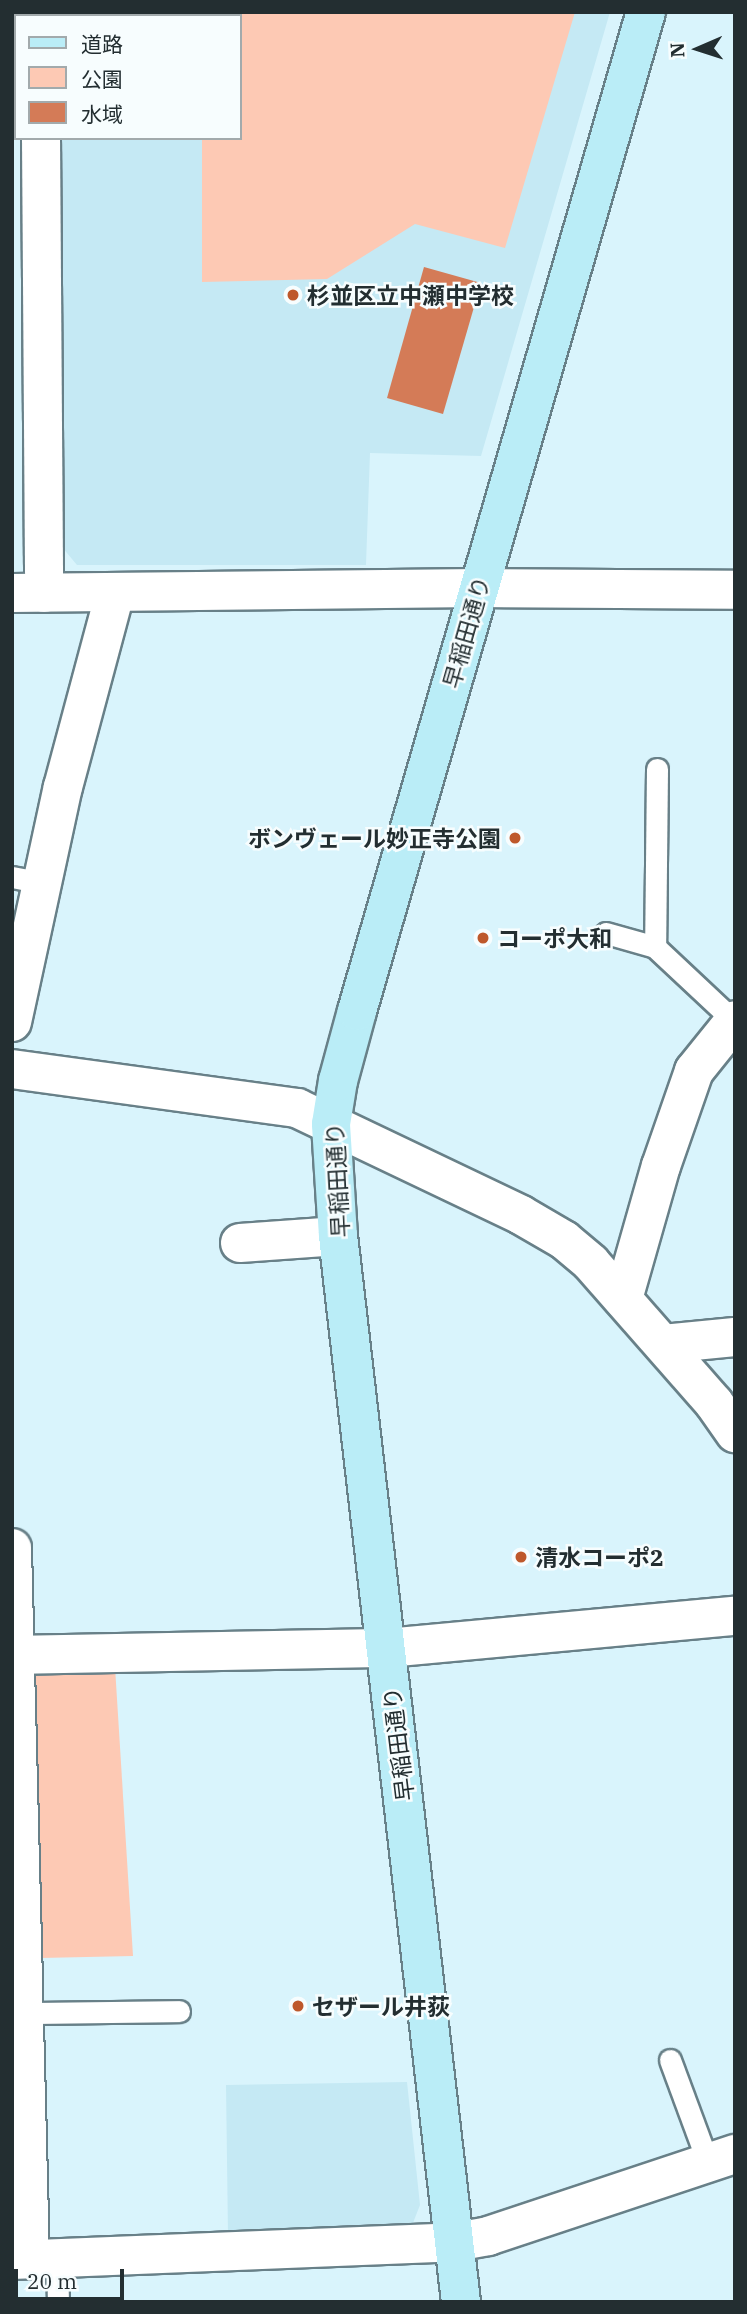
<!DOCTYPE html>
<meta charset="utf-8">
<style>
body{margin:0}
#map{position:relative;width:747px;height:2314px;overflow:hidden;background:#d9f4fc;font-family:"IBM Plex Serif","Noto Sans JP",serif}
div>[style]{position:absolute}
.built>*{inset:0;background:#c5e9f4}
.green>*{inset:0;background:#fdc9b4}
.water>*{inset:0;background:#d47b57}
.roads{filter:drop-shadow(2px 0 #688088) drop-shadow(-2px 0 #688088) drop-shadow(0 2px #688088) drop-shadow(0 -2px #688088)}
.service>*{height:21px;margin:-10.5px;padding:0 10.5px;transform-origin:10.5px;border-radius:10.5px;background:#fff}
.minor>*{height:38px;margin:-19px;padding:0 19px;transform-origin:19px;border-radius:19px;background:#fff}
.tertiary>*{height:38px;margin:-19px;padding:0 19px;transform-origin:19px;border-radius:19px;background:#fff}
.secondary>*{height:38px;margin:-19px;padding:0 19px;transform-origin:19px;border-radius:19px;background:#baedf7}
.dots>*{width:19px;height:19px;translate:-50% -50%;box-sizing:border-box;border:4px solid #f7fdfe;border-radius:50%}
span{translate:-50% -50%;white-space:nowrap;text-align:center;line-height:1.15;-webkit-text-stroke:5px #f7fdfe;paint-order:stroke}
.poi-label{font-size:23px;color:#232e31;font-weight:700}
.left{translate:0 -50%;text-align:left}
.right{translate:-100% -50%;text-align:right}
.street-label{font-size:23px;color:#232e31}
.frame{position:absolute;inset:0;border:14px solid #232e31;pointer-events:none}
.legend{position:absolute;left:14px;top:14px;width:228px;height:126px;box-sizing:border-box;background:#f7fdfe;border:2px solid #a2aaac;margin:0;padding:9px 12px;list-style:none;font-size:21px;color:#232e31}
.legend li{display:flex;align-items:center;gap:14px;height:35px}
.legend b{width:35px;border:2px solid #a2aaac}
.north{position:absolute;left:663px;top:14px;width:70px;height:70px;-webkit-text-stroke:5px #f7fdfe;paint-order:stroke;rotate:267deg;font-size:19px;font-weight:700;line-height:28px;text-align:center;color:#232e31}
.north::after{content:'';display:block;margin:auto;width:24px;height:32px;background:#232e31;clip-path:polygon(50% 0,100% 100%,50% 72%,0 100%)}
.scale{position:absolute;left:14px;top:2269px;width:110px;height:32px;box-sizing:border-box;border:4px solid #232e31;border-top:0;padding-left:9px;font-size:21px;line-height:24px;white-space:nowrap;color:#232e31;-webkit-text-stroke:5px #f7fdfe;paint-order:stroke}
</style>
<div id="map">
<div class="built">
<i style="clip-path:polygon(55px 12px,610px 12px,481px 456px,370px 453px,366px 565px,77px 565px,62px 547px,57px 138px,240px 138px,240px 16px,55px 16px)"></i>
<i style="clip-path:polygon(407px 2082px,420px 2205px,411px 2228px,228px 2235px,226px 2085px)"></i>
</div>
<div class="green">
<i style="clip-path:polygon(202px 12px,575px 12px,505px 248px,415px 224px,327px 279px,202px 282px,202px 138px,240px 138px,240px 16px,202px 16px)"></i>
<i style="clip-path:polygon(29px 1667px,115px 1667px,133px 1956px,40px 1958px)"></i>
</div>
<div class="water">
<i style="clip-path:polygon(424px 267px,481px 283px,443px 414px,387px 398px)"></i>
</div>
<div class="roads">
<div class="service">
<i style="left:657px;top:769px;width:178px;rotate:90.6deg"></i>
<i style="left:655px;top:947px;width:108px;rotate:43.1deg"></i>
<i style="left:12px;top:877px;width:31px;rotate:11deg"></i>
<i style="left:606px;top:933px;width:51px;rotate:15.9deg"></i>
<i style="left:24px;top:2013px;width:155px;rotate:-0.7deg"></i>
<i style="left:670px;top:2060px;width:110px;rotate:69.7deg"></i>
<i style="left:57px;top:2259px;width:43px;rotate:88.7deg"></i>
</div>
<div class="minor">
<i style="left:40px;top:12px;width:4px;rotate:90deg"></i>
<i style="left:12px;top:32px;width:4px"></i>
<i style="left:41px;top:138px;width:455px;rotate:89.6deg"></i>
<i style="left:12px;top:593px;width:467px;rotate:-0.6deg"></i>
<i style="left:12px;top:1022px;width:240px;rotate:-77.8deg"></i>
<i style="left:63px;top:787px;width:201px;rotate:-75deg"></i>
<i style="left:12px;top:1069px;width:288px;rotate:7.8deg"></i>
<i style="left:297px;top:1108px;width:248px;rotate:25.5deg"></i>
<i style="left:521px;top:1215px;width:50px;rotate:30.2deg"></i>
<i style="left:564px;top:1240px;width:35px;rotate:40deg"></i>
<i style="left:591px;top:1263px;width:186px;rotate:48.7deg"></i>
<i style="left:714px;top:1403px;width:37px;rotate:55deg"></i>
<i style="left:240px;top:1243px;width:98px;rotate:-4.1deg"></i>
<i style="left:623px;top:1299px;width:138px;rotate:-74.1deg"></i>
<i style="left:661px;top:1166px;width:101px;rotate:-70.8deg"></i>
<i style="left:694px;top:1071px;width:65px;rotate:-51.2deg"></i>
<i style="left:663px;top:1344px;width:72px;rotate:-5.6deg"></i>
<i style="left:12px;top:1548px;width:711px;rotate:88.55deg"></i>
<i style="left:12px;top:1655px;width:375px;rotate:-1.1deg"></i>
<i style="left:12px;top:2260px;width:443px;rotate:-2.3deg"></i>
<i style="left:455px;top:2242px;width:34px;rotate:-10deg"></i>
<i style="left:488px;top:2236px;width:260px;rotate:-18.4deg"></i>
</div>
<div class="tertiary">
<i style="left:479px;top:588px;width:256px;rotate:0.4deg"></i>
<i style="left:387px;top:1648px;width:349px;rotate:-5.3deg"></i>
</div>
<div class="secondary">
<i style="left:461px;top:2302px;width:1073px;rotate:-96.58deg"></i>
<i style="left:338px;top:1236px;width:112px;rotate:-93.6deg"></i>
<i style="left:331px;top:1124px;width:44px;rotate:-80.8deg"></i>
<i style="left:338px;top:1081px;width:73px;rotate:-74.8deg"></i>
<i style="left:357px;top:1011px;width:1040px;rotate:-73.87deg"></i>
</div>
</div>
<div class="dots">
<i style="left:293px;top:295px;background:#be582b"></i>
<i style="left:515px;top:838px;background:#be582b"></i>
<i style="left:483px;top:938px;background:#be582b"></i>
<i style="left:521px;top:1557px;background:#be582b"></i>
<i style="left:298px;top:2006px;background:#be582b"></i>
</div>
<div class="poi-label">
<span class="left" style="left:307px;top:295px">杉並区立中瀬中学校</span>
<span class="right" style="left:501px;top:838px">ボンヴェール妙正寺公園</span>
<span class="left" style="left:497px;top:938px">コーポ大和</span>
<span class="left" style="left:535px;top:1557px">清水コーポ2</span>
<span class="left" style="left:312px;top:2006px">セザール井荻</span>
</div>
<div class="street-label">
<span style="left:466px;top:632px;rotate:-74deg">早稲田通り</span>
<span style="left:337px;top:1180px;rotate:-93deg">早稲田通り</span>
<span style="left:398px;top:1744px;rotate:-97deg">早稲田通り</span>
</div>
<div class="frame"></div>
<ul class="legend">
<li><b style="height:9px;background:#baedf7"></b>道路</li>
<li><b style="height:19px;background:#fdc9b4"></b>公園</li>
<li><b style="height:19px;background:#d47b57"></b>水域</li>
</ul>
<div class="north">N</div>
<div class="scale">20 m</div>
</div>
